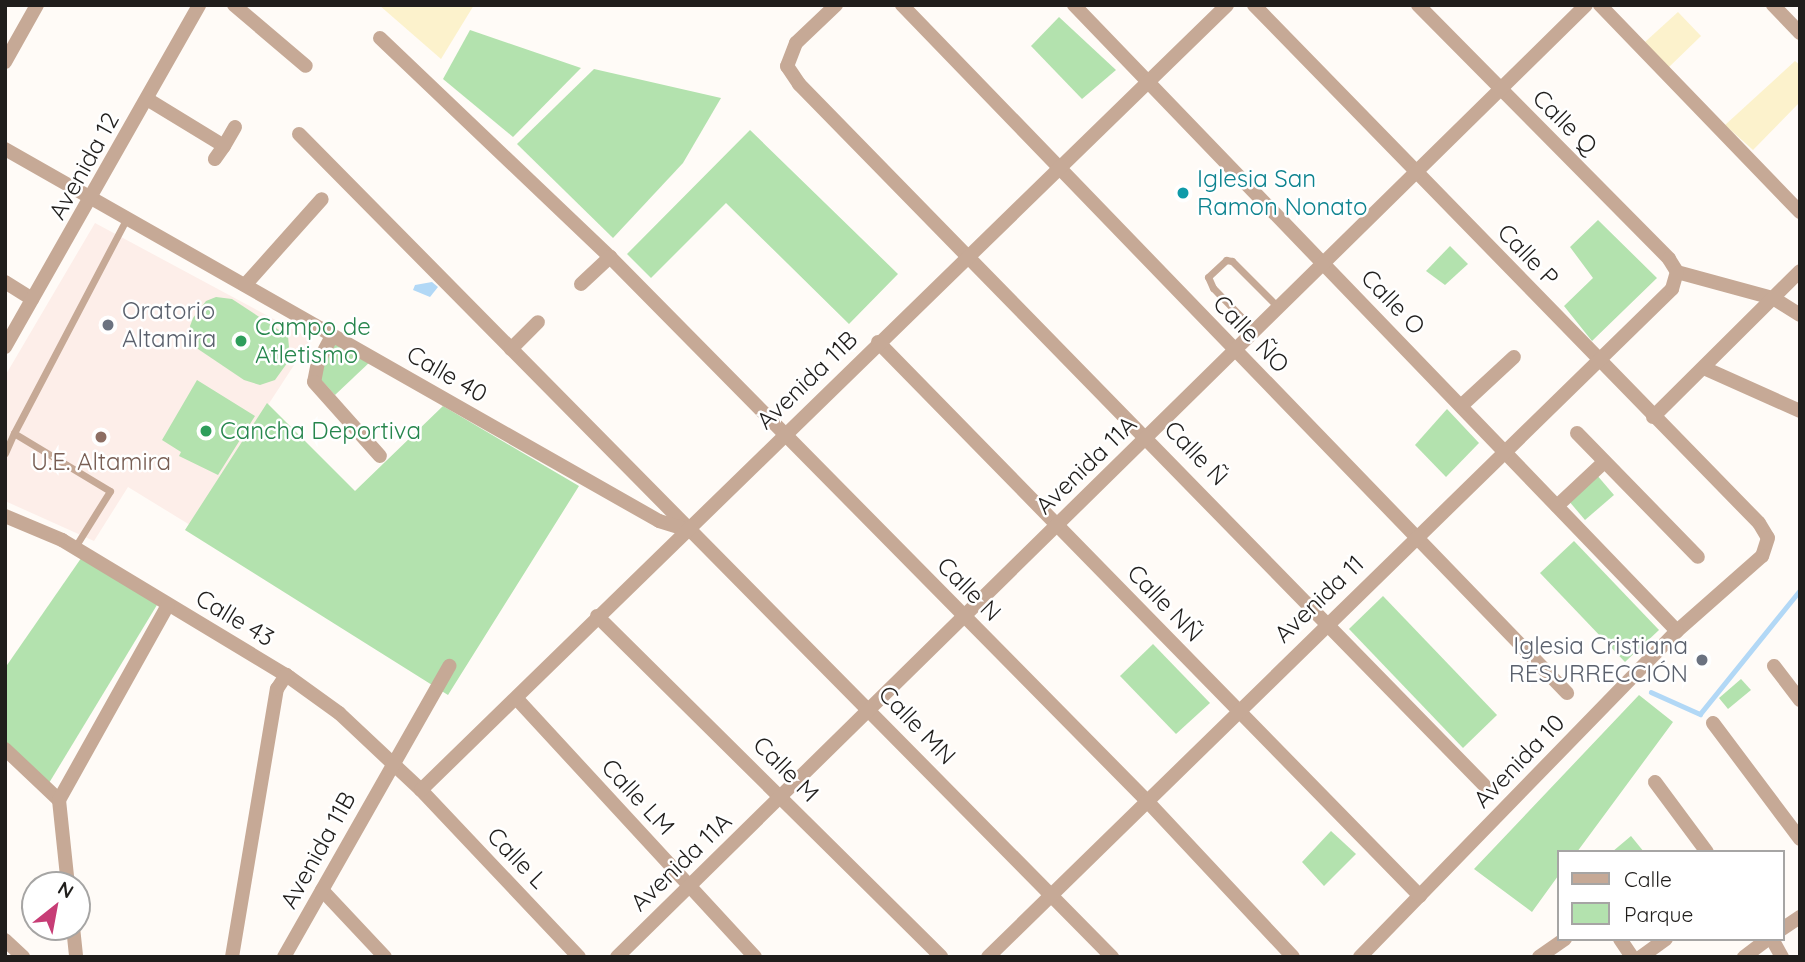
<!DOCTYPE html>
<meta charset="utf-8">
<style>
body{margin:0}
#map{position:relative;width:1805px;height:962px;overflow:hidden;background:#fffbf7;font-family:Quicksand,sans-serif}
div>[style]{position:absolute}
.education>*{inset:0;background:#fdeee9}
.green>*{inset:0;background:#b3e2ae}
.sand>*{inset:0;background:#fcf2cc}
.water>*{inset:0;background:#b2d8f6}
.stream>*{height:4.5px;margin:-2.25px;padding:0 2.25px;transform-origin:2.25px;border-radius:2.25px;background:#b2d8f6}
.lane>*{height:7px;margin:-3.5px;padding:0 3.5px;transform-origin:3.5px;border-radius:3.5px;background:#c6a996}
.street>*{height:14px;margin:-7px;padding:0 7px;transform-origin:7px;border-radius:7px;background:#c6a996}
.dots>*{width:19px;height:19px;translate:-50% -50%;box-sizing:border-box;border:4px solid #fff;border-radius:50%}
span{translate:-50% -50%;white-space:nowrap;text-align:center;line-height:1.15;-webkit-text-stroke:5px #fff;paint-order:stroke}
.street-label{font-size:24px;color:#201e1c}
.culture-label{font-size:24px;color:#0d838f}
.left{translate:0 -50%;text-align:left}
.worship-label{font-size:24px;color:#5b616d}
.right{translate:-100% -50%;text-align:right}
.leisure-label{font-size:24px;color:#27864d}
.education-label{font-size:24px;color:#785e54}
.frame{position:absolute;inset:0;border:7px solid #201e1c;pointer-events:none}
.legend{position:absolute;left:1557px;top:850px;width:228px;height:91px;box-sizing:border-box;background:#fff;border:2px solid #a6a5a4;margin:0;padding:9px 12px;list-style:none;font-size:21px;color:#201e1c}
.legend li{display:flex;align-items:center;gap:14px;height:35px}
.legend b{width:35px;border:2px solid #a6a5a4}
.north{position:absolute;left:21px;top:871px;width:70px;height:70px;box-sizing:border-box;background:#fff;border:2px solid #a6a5a4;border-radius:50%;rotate:31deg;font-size:19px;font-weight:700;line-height:28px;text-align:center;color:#201e1c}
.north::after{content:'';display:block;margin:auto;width:24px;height:32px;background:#c73d76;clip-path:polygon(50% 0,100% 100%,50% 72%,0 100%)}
</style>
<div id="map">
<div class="education">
<i style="clip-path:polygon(95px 223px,311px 339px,190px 525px,128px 487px,94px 541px,5px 501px,5px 376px)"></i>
</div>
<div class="green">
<i style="clip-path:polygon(1059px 17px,1116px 70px,1082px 99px,1031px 46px)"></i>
<i style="clip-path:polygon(470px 30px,581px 68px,513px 137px,443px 79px)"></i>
<i style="clip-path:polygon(594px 69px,721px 98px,683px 163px,613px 238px,517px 144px)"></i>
<i style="clip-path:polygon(750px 130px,898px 274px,849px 324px,726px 203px,651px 278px,627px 254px)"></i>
<i style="clip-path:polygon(1598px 220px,1657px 278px,1592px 341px,1564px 306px,1593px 278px,1570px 247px)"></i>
<i style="clip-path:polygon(1450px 246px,1468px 264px,1445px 285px,1426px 271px)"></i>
<i style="clip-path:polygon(216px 297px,232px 299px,288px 336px,290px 359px,275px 380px,260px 385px,244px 380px,195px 347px,190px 326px,193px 318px,206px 301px)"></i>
<i style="clip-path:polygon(330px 336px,372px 360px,335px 395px,312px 370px)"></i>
<i style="clip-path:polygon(197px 380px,255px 416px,218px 475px,179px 456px,181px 452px,162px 440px)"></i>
<i style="clip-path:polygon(267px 403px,355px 491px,443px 406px,579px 486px,448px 695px,185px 530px)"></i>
<i style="clip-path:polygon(1447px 409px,1479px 443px,1446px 477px,1415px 445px)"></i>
<i style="clip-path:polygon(1596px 474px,1614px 495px,1585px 520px,1568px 500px)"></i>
<i style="clip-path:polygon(1574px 541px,1659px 630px,1625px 662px,1540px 573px)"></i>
<i style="clip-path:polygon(84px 554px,160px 600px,46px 788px,5px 750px,5px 668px)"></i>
<i style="clip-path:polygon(1383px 596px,1497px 715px,1463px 748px,1349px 629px)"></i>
<i style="clip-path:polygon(1153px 644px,1210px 703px,1176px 734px,1120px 676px)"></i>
<i style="clip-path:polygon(1741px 679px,1751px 690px,1728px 709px,1719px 698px)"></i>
<i style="clip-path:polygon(1639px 695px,1673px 722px,1577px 852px,1558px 852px,1558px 876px,1532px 912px,1474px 869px)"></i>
<i style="clip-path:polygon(1331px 831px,1356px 854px,1324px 886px,1302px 862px)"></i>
<i style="clip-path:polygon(1631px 836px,1644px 852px,1612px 852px)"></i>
</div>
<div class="sand">
<i style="clip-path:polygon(379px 5px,474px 5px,441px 59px)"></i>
<i style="clip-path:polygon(1678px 12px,1701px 36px,1668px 68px,1645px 42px)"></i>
<i style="clip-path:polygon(1795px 61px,1800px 65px,1800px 102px,1753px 150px,1725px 125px)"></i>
</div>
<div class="water">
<i style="clip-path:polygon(432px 282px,438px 287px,430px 297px,413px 290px,415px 285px)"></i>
</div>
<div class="stream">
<i style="left:1651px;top:692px;width:54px;rotate:24.2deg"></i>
<i style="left:1700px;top:714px;width:159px;rotate:-51.1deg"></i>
</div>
<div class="lane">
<i style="left:1255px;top:331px;width:60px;rotate:-134.3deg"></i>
<i style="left:1213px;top:288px;width:12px;rotate:-114deg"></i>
<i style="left:1208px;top:277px;width:25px;rotate:-43deg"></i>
<i style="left:1226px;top:260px;width:6px;rotate:9deg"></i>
<i style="left:1232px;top:261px;width:65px;rotate:45deg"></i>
<i style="left:5px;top:453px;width:22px;rotate:-66deg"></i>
<i style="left:75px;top:547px;width:66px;rotate:-58deg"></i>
<i style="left:110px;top:491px;width:112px;rotate:-148.9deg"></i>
<i style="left:14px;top:433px;width:241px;rotate:-62.3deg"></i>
</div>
<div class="street">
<i style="left:234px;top:5px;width:94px;rotate:40.3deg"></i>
<i style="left:836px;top:5px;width:55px;rotate:136.5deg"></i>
<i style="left:796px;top:43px;width:25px;rotate:111deg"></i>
<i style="left:787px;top:66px;width:22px;rotate:56deg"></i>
<i style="left:799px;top:84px;width:980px;rotate:45.66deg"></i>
<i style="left:902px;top:5px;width:957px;rotate:45.97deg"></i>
<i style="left:1074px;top:5px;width:869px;rotate:46.07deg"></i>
<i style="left:1254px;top:5px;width:723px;rotate:45.73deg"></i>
<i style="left:1759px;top:523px;width:17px;rotate:59deg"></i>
<i style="left:1768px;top:538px;width:19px;rotate:108deg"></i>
<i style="left:1762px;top:556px;width:113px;rotate:138.6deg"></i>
<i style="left:1677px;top:631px;width:455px;rotate:134.2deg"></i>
<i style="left:1418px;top:5px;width:357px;rotate:45.3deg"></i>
<i style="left:1669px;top:259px;width:15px;rotate:58deg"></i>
<i style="left:1600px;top:5px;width:288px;rotate:46deg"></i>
<i style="left:1773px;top:5px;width:39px;rotate:46deg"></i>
<i style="left:380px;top:38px;width:318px;rotate:43.6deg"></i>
<i style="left:610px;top:257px;width:766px;rotate:45.37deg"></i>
<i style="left:1148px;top:802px;width:212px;rotate:46.9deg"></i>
<i style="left:5px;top:62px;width:65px;rotate:-60.7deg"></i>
<i style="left:147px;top:99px;width:90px;rotate:31.4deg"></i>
<i style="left:224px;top:146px;width:16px;rotate:125deg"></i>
<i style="left:299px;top:134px;width:1157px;rotate:45.35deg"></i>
<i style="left:224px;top:146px;width:22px;rotate:-60deg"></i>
<i style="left:5px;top:149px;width:752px;rotate:29.63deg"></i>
<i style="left:659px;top:521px;width:28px;rotate:17deg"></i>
<i style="left:1677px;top:272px;width:99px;rotate:15.2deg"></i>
<i style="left:1773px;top:298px;width:32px;rotate:32deg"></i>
<i style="left:5px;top:282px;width:32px;rotate:32deg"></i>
<i style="left:581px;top:284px;width:40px;rotate:-43deg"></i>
<i style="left:245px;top:285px;width:115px;rotate:-48.2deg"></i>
<i style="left:332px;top:336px;width:30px;rotate:118deg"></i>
<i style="left:318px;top:362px;width:20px;rotate:101deg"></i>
<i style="left:314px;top:382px;width:99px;rotate:48.3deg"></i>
<i style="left:878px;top:342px;width:775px;rotate:45.63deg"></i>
<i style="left:5px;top:347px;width:393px;rotate:-60.4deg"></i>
<i style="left:511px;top:349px;width:38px;rotate:-45deg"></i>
<i style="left:1704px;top:368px;width:105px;rotate:24.1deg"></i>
<i style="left:1461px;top:406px;width:72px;rotate:-42.8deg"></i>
<i style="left:1653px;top:417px;width:207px;rotate:-44.8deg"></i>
<i style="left:1577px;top:433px;width:173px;rotate:45.7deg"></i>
<i style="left:1557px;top:506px;width:64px;rotate:-43.1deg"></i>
<i style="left:5px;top:516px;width:62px;rotate:22.8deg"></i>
<i style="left:62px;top:540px;width:265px;rotate:31.1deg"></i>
<i style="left:289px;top:677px;width:62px;rotate:35.8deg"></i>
<i style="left:339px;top:713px;width:112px;rotate:43.2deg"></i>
<i style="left:421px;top:790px;width:230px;rotate:46.6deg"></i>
<i style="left:597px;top:616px;width:484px;rotate:44.7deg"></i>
<i style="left:1774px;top:666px;width:43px;rotate:52.6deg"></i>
<i style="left:517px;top:699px;width:351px;rotate:47.3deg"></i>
<i style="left:1713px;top:723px;width:145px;rotate:53.1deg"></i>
<i style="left:5px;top:749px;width:74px;rotate:43.4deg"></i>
<i style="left:59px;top:800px;width:85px;rotate:84deg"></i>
<i style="left:1655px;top:782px;width:87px;rotate:53.4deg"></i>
<i style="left:421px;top:790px;width:1125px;rotate:-44.24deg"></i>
<i style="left:59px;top:800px;width:223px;rotate:-60.8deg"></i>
<i style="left:322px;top:890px;width:92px;rotate:46.8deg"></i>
<i style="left:73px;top:927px;width:30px;rotate:84deg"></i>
<i style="left:1782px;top:929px;width:22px;rotate:-34deg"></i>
<i style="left:1620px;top:939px;width:22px;rotate:56deg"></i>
<i style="left:1772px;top:939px;width:21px;rotate:61deg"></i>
<i style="left:5px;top:940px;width:25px;rotate:43deg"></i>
<i style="left:232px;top:957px;width:272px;rotate:-80.5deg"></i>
<i style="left:277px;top:689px;width:17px;rotate:-57deg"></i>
<i style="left:284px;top:957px;width:335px;rotate:-60.4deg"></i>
<i style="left:617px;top:957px;width:1358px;rotate:-44.49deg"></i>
<i style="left:988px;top:957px;width:956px;rotate:-44.32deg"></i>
<i style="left:1672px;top:289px;width:18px;rotate:-74deg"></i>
<i style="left:1539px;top:957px;width:32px;rotate:-35deg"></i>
<i style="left:1641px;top:957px;width:31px;rotate:-36deg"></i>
<i style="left:1744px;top:957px;width:30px;rotate:-37deg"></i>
</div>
<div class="dots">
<i style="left:1183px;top:193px;background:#0f9aa8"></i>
<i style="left:108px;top:325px;background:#6b7280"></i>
<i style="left:241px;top:341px;background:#2e9e5b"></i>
<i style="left:206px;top:431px;background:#2e9e5b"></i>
<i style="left:101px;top:437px;background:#8d6e63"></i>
<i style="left:1702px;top:660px;background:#6b7280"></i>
</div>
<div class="street-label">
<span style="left:1565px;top:122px;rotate:45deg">Calle Q</span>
<span style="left:84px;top:166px;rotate:-61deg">Avenida 12</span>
<span style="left:1528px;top:255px;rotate:46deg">Calle P</span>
<span style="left:1393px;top:302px;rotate:46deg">Calle O</span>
<span style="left:1251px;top:334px;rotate:46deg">Calle ÑO</span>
<span style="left:447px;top:374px;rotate:30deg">Calle 40</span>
<span style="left:807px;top:380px;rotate:-44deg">Avenida 11B</span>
<span style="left:1196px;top:453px;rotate:46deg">Calle Ñ</span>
<span style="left:1086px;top:465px;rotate:-44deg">Avenida 11A</span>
<span style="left:969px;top:589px;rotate:45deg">Calle N</span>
<span style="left:1319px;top:599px;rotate:-44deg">Avenida 11</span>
<span style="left:1165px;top:603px;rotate:46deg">Calle NÑ</span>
<span style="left:235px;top:618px;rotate:31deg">Calle 43</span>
<span style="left:917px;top:725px;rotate:46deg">Calle MN</span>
<span style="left:1519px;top:761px;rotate:-46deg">Avenida 10</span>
<span style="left:786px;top:769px;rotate:45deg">Calle M</span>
<span style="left:638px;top:797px;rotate:47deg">Calle LM</span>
<span style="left:318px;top:850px;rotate:-61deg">Avenida 11B</span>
<span style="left:517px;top:858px;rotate:46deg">Calle L</span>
<span style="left:681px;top:862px;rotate:-44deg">Avenida 11A</span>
</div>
<div class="culture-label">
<span class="left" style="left:1197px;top:193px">Iglesia San<br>Ramon Nonato</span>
</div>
<div class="worship-label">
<span class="left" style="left:122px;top:325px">Oratorio<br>Altamira</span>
<span class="right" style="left:1688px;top:660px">Iglesia Cristiana<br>RESURRECCIÓN</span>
</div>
<div class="leisure-label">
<span class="left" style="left:255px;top:341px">Campo de<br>Atletismo</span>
<span class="left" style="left:220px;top:431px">Cancha Deportiva</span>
</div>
<div class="education-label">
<span style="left:101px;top:462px">U.E. Altamira</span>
</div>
<div class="frame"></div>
<ul class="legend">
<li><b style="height:9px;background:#c6a996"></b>Calle</li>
<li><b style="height:19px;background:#b3e2ae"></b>Parque</li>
</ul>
<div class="north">N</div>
</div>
